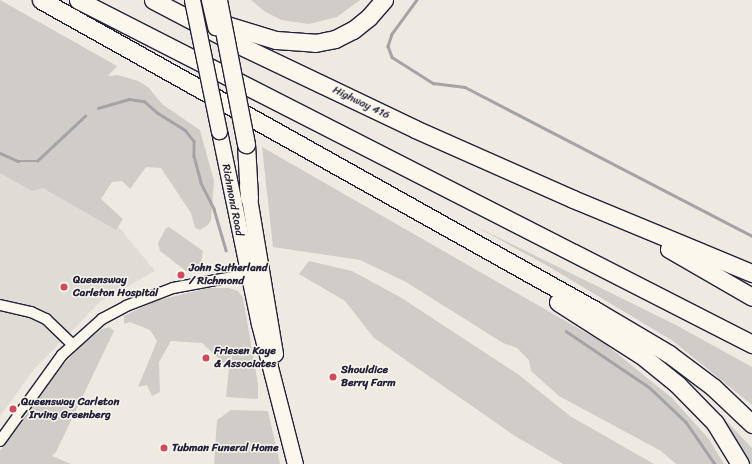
<!DOCTYPE html>
<style>
body{margin:0}
#map{position:relative;width:752px;height:464px;overflow:hidden;background:#eeeae2;font-family:Sriracha,sans-serif}
div>[style]{position:absolute}
.built>*{inset:0;background:#dfdbd5}
.green>*{inset:0;background:#d0cdc9}
.stream>*{height:2.5px;margin:-1.25px;padding:0 1.25px;transform-origin:1.25px;border-radius:1.25px;background:#a6a3a7}
.roads{filter:drop-shadow(1px 0 #22223b) drop-shadow(-1px 0 #22223b) drop-shadow(0 1px #22223b) drop-shadow(0 -1px #22223b)}
.street>*{height:10px;margin:-5px;padding:0 5px;transform-origin:5px;border-radius:5px;background:#fbf7ec}
.primary>*{height:15px;margin:-7.5px;padding:0 7.5px;transform-origin:7.5px;border-radius:7.5px;background:#fbf7ec}
.highway>*{height:17px;margin:-8.5px;padding:0 8.5px;transform-origin:8.5px;border-radius:8.5px;background:#fbf7ec}
.bridges{filter:drop-shadow(1px 0 #22223b) drop-shadow(-1px 0 #22223b) drop-shadow(0 1px #22223b) drop-shadow(0 -1px #22223b)}
.primary-bridge>*{height:15px;margin:-7.5px;padding:0 7.5px;transform-origin:7.5px;border-radius:7.5px;background:#fbf7ec}
.highway-bridge>*{height:17px;margin:-8.5px;padding:0 8.5px;transform-origin:8.5px;border-radius:8.5px;background:#fbf7ec}
.dots>*{width:11px;height:11px;translate:-50% -50%;box-sizing:border-box;border:2px solid #fbf7ec;border-radius:50%}
span{translate:-50% -50%;white-space:nowrap;text-align:center;line-height:1.15;-webkit-text-stroke:3px #fbf7ec;paint-order:stroke}
.street-label{font-size:11px;color:#22223b}
.poi-label{font-size:11px;color:#22223b;font-weight:700}
.left{translate:0 -50%;text-align:left}
</style>
<div id="map">
<div class="built">
<i style="clip-path:polygon(0 149px,107px 213px,155px 271px,100px 302px,35px 368px,0 416px)"></i>
</div>
<div class="green">
<i style="clip-path:polygon(0 0,117px 66px,108px 76px,118px 75px,138px 81px,148px 87px,162px 104px,200px 130px,214px 181px,211px 220px,208px 225px,200px 230px,195px 228px,191px 213px,161px 168px,146px 167px,130px 189px,122px 181px,112px 182px,101px 199px,123px 219px,116px 230px,43px 188px,32px 191px,0 173px)"></i>
<i style="clip-path:polygon(251px 0,360px 0,337px 17px,309px 24px,281px 20px,264px 11px)"></i>
<i style="clip-path:polygon(262px 147px,604px 343px,672px 398px,709px 439px,724px 464px,676px 464px,661px 451px,559px 396px,531px 371px,529px 360px,517px 348px,503px 343px,406px 282px,360px 260px,273px 247px)"></i>
<i style="clip-path:polygon(473px 225px,676px 325px,752px 367px,752px 405px,673px 341px,546px 265px)"></i>
<i style="clip-path:polygon(169px 227px,203px 251px,200px 268px,186px 271px,160px 251px,158px 243px,166px 228px)"></i>
<i style="clip-path:polygon(309px 261px,352px 271px,400px 297px,519px 375px,570px 416px,654px 464px,563px 464px,515px 436px,374px 338px,345px 301px,299px 274px)"></i>
<i style="clip-path:polygon(208px 288px,229px 288px,238px 291px,243px 298px,258px 384px,258px 399px,226px 397px,229px 368px,202px 343px,171px 341px,159px 362px,160px 392px,152px 396px,147px 385px,138px 387px,157px 341px,150px 330px,130px 322px,124px 324px,124px 316px,155px 301px)"></i>
<i style="clip-path:polygon(109px 327px,114px 331px,56px 452px,52px 456px,71px 464px,0 464px,0 451px,56px 373px,81px 345px,102px 329px)"></i>
<i style="clip-path:polygon(715px 409px,752px 448px,752px 464px,749px 464px)"></i>
<i style="clip-path:polygon(231px 410px,268px 411px,280px 464px,214px 464px,217px 420px)"></i>
</div>
<div class="stream">
<i style="left:417px;top:0;width:42px;rotate:126.3deg"></i>
<i style="left:392px;top:34px;width:13px;rotate:108deg"></i>
<i style="left:388px;top:46px;width:12px;rotate:70deg"></i>
<i style="left:392px;top:57px;width:49px;rotate:32.4deg"></i>
<i style="left:433px;top:83px;width:32px;rotate:7deg"></i>
<i style="left:465px;top:87px;width:323px;rotate:27.4deg"></i>
<i style="left:98px;top:108px;width:32px;rotate:-16deg"></i>
<i style="left:129px;top:99px;width:15px;rotate:8deg"></i>
<i style="left:144px;top:101px;width:18px;rotate:41deg"></i>
<i style="left:158px;top:113px;width:32px;rotate:32deg"></i>
<i style="left:185px;top:130px;width:14px;rotate:51deg"></i>
<i style="left:194px;top:141px;width:15px;rotate:90deg"></i>
<i style="left:194px;top:156px;width:28px;rotate:75deg"></i>
<i style="left:201px;top:183px;width:29px;rotate:63deg"></i>
<i style="left:214px;top:209px;width:43px;rotate:73.7deg"></i>
<i style="left:0;top:153px;width:20px;rotate:24deg"></i>
<i style="left:18px;top:161px;width:19px"></i>
<i style="left:37px;top:161px;width:66px;rotate:-43.2deg"></i>
<i style="left:566px;top:331px;width:100px;rotate:34deg"></i>
<i style="left:649px;top:387px;width:51px;rotate:43.4deg"></i>
<i style="left:686px;top:422px;width:51px;rotate:55.4deg"></i>
</div>
<div class="roads">
<div class="street">
<i style="left:0;top:305px;width:32px;rotate:13deg"></i>
<i style="left:31px;top:312px;width:17px;rotate:25deg"></i>
<i style="left:46px;top:319px;width:37px;rotate:44deg"></i>
<i style="left:0;top:441px;width:106px;rotate:-54.2deg"></i>
<i style="left:62px;top:355px;width:54px;rotate:-42deg"></i>
<i style="left:102px;top:319px;width:27px;rotate:-28deg"></i>
<i style="left:126px;top:306px;width:50px;rotate:-21deg"></i>
<i style="left:173px;top:288px;width:65px;rotate:-10.6deg"></i>
<i style="left:237px;top:276px;width:18px;rotate:-3deg"></i>
</div>
<div class="primary">
<i style="left:219px;top:131px;width:197px;rotate:78.3deg"></i>
<i style="left:259px;top:324px;width:145px;rotate:75.6deg"></i>
<i style="left:247px;top:186px;width:170px;rotate:80.5deg"></i>
</div>
<div class="highway">
<i style="left:41px;top:0;width:635px;rotate:29.23deg"></i>
<i style="left:595px;top:310px;width:86px;rotate:30.7deg"></i>
<i style="left:669px;top:354px;width:55px;rotate:36.9deg"></i>
<i style="left:713px;top:387px;width:54px;rotate:43.5deg"></i>
<i style="left:78px;top:0;width:757px;rotate:27.04deg"></i>
<i style="left:153px;top:0;width:93px;rotate:27.7deg"></i>
<i style="left:235px;top:43px;width:199px;rotate:25.5deg"></i>
<i style="left:415px;top:129px;width:173px;rotate:23.9deg"></i>
<i style="left:573px;top:199px;width:194px;rotate:22.5deg"></i>
<i style="left:210px;top:20px;width:69px;rotate:16.9deg"></i>
<i style="left:276px;top:40px;width:39px;rotate:4deg"></i>
<i style="left:315px;top:43px;width:20px;rotate:-11deg"></i>
<i style="left:335px;top:39px;width:20px;rotate:-27deg"></i>
<i style="left:353px;top:30px;width:21px;rotate:-39deg"></i>
<i style="left:369px;top:17px;width:23px;rotate:-49deg"></i>
<i style="left:246px;top:144px;width:54px;rotate:86.8deg"></i>
<i style="left:669px;top:249px;width:96px;rotate:30deg"></i>
<i style="left:558px;top:302px;width:98px;rotate:32.6deg"></i>
<i style="left:641px;top:355px;width:46px;rotate:38.9deg"></i>
<i style="left:677px;top:384px;width:54px;rotate:45.7deg"></i>
<i style="left:715px;top:423px;width:48px;rotate:58.6deg"></i>
</div>
</div>
<div class="bridges">
<div class="primary-bridge">
<i style="left:192px;top:0;width:134px;rotate:78.4deg"></i>
<i style="left:209px;top:0;width:28px;rotate:77deg"></i>
</div>
<div class="highway-bridge">
<i style="left:218px;top:0;width:147px;rotate:79deg"></i>
</div>
</div>
<div class="dots">
<i style="left:181px;top:275px;background:#d1495b"></i>
<i style="left:64px;top:287px;background:#d1495b"></i>
<i style="left:206px;top:358px;background:#d1495b"></i>
<i style="left:333px;top:377px;background:#d1495b"></i>
<i style="left:13px;top:409px;background:#d1495b"></i>
<i style="left:164px;top:448px;background:#d1495b"></i>
</div>
<div class="street-label">
<span style="left:361px;top:103px;rotate:26deg">Highway 416</span>
<span style="left:232px;top:200px;rotate:79deg">Richmond Road</span>
</div>
<div class="poi-label">
<span class="left" style="left:189px;top:275px">John Sutherland<br>/ Richmond</span>
<span class="left" style="left:73px;top:287px">Queensway<br>Carleton Hospital</span>
<span class="left" style="left:214px;top:358px">Friesen Kaye<br>&amp; Associates</span>
<span class="left" style="left:341px;top:377px">Shouldice<br>Berry Farm</span>
<span class="left" style="left:21px;top:409px">Queensway Carleton<br>/ Irving Greenberg</span>
<span class="left" style="left:172px;top:448px">Tubman Funeral Home</span>
</div>
</div>
